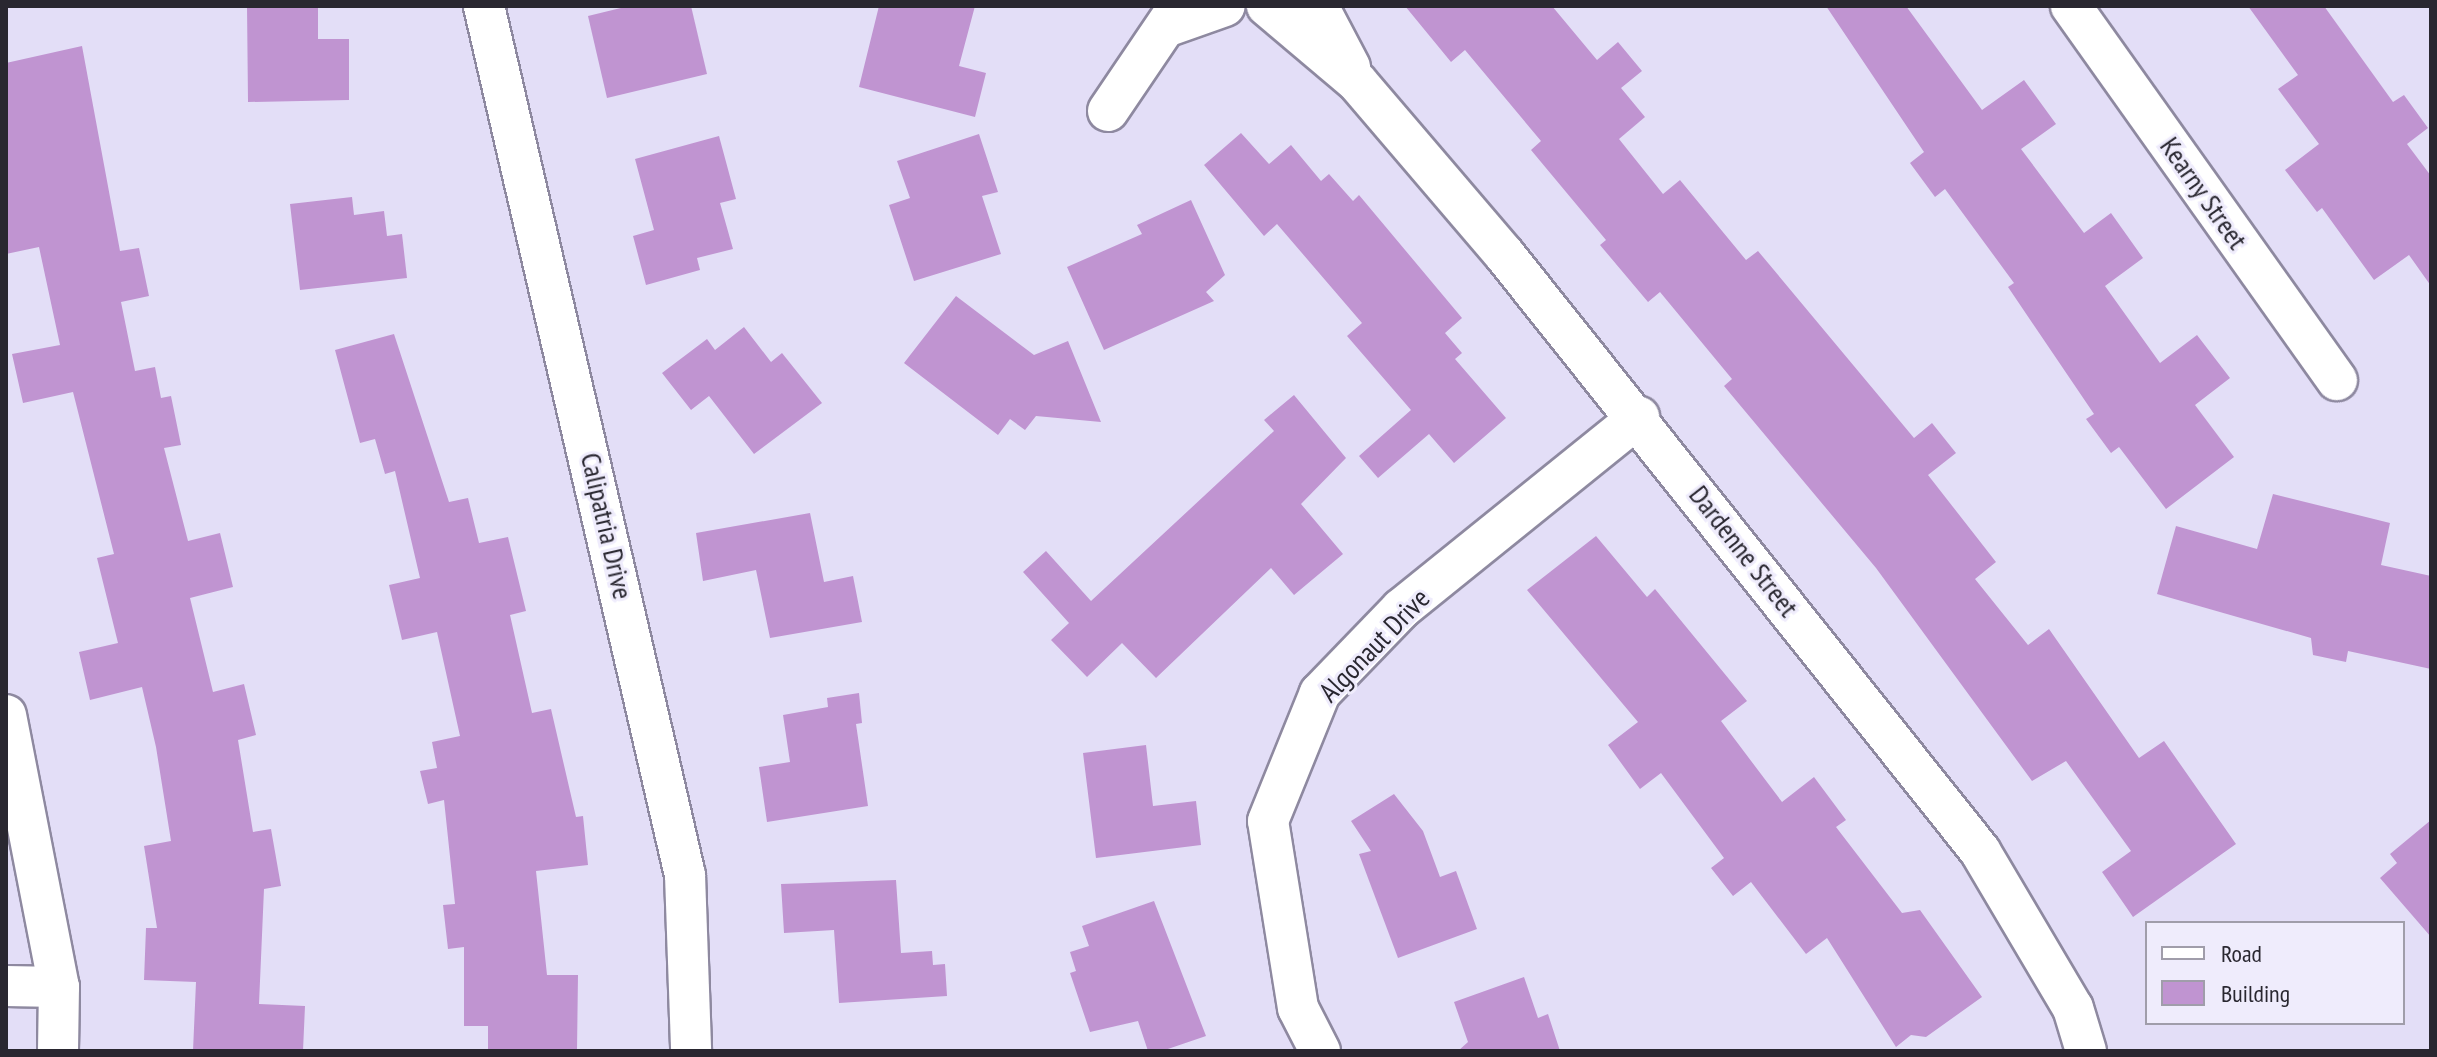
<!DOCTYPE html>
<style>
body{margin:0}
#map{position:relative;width:2437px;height:1057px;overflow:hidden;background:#e3def7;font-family:"PT Sans Narrow",sans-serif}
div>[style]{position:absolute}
.building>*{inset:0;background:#c094d1}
.roads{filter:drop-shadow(2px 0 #8e89a0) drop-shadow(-2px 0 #8e89a0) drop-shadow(0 2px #8e89a0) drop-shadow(0 -2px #8e89a0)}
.street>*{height:40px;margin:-20px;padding:0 20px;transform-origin:20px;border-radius:20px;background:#fff}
span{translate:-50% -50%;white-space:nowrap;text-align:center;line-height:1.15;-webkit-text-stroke:6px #efecfc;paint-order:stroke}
.street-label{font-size:28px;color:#292730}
.frame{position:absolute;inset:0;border:8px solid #292730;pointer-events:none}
.legend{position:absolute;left:2145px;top:921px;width:260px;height:104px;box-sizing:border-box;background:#efecfc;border:2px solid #a09daa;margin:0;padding:10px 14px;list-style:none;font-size:24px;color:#292730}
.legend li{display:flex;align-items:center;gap:16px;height:40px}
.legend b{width:40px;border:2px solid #a09daa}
</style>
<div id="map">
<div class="building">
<i style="clip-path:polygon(247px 6px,318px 6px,318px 39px,349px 39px,349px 100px,248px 102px)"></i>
<i style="clip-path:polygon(629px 6px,691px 6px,707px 74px,607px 98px,588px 16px)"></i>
<i style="clip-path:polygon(879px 6px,975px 6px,959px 66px,986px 73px,975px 117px,859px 87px)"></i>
<i style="clip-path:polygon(1405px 6px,1552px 6px,1597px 60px,1618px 42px,1642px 71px,1621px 88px,1645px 117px,1619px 139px,1663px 194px,1680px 180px,1746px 260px,1758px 251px,1914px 438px,1932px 423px,1956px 453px,1928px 475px,1996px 562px,1975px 579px,2028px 645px,2049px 629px,2139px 758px,2164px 741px,2236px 844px,2133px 917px,2102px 872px,2131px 851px,2066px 761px,2032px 781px,1876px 568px,1724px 386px,1732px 379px,1660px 292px,1648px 302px,1600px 245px,1606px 240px,1531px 150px,1541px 141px,1465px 50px,1451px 62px)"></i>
<i style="clip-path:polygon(1826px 6px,1906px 6px,1982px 110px,2024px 80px,2056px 124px,2021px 149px,2084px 233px,2111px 213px,2143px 258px,2105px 286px,2160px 363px,2197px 335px,2230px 378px,2195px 405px,2234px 457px,2166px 509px,2119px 447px,2111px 453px,2086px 419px,2094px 414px,2008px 287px,2014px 283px,1945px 189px,1935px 197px,1910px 163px,1924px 152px)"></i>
<i style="clip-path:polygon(2248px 6px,2324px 6px,2393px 102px,2404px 95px,2428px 128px,2407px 144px,2431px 176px,2431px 286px,2409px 255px,2374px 280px,2322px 208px,2317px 212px,2285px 170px,2319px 144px,2278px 89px,2298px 75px)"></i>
<i style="clip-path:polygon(82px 46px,120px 251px,139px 248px,149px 296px,121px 302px,135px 371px,155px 367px,161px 398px,171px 396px,181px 445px,164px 448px,188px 541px,220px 533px,233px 587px,190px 598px,213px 692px,244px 684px,256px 735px,238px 740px,253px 832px,271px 829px,281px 886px,264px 889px,259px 1004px,305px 1006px,303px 1051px,193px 1051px,196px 982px,144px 980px,146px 928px,157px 928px,144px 846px,171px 841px,156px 747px,142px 687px,90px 700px,79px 652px,118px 643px,97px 558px,114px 554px,73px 392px,23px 403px,12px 354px,60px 345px,39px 247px,6px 254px,6px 63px)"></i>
<i style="clip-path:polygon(1241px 133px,1269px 164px,1291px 145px,1321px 181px,1329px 174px,1353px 201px,1359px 195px,1462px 318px,1445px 333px,1462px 353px,1455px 359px,1506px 418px,1454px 463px,1429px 434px,1378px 478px,1359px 456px,1411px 410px,1347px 336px,1362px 323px,1277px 224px,1264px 236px,1204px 165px)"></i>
<i style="clip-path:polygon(979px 134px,998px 192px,982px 196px,1001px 254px,914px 281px,889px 205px,910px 198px,897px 161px)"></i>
<i style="clip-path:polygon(719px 136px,736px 199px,720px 203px,733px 249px,697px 258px,700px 270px,646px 285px,633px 236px,654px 230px,635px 159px)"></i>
<i style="clip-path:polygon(352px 197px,354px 215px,384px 211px,387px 236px,402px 234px,407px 278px,300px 290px,290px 204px)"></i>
<i style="clip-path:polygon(1191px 200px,1225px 275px,1206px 292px,1214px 301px,1104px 350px,1067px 267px,1142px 234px,1137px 225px)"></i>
<i style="clip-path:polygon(956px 296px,1034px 355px,1068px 341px,1101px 422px,1036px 416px,1025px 430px,1010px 419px,998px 435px,904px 363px)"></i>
<i style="clip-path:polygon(744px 327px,771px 362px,782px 353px,822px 403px,754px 454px,709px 396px,691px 410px,662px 373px,707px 339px,715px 350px)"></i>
<i style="clip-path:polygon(394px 334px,449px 502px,468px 498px,479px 543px,508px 537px,526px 611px,510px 615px,532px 713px,551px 709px,576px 817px,583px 816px,588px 865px,536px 871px,547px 975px,578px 975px,577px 1051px,488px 1051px,488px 1026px,464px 1026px,464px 947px,448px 949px,443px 905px,455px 904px,444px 800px,428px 804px,420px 771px,437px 768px,432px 742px,460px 736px,437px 632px,402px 640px,389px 585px,420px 578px,395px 471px,385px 474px,375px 439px,360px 443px,335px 350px)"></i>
<i style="clip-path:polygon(1294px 395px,1346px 458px,1301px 504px,1343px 554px,1294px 595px,1271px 568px,1156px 678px,1122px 643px,1087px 677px,1051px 640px,1069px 623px,1023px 572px,1046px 551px,1091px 601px,1274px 431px,1264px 420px)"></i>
<i style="clip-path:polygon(2273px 494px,2390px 523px,2381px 565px,2431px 576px,2431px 669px,2348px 651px,2346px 662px,2313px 655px,2311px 638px,2157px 594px,2176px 526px,2257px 549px)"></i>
<i style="clip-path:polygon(810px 513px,824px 582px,853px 576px,862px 622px,770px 638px,756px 570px,703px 581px,696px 533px)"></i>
<i style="clip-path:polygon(1596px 536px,1647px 597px,1655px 589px,1747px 701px,1721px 721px,1782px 802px,1814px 777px,1846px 820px,1836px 827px,1902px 913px,1920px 910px,1982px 997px,1926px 1037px,1911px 1035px,1896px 1047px,1827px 938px,1806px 954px,1751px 882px,1733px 896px,1711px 868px,1724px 858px,1661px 773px,1640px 789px,1608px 745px,1638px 722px,1527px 590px)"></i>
<i style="clip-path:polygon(859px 693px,862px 723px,856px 724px,868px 806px,767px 822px,759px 767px,790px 762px,783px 715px,828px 707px,827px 698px)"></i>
<i style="clip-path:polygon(1146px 745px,1153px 806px,1196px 801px,1201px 845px,1096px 858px,1083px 753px)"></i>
<i style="clip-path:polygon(1394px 794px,1423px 831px,1440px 877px,1456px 871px,1477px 929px,1398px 958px,1359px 854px,1371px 851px,1351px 821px)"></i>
<i style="clip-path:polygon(2431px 820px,2431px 937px,2380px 878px,2397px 863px,2390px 854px)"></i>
<i style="clip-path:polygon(896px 880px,901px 953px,932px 951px,933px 965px,945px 964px,947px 996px,839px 1003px,834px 930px,784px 933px,781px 884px)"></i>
<i style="clip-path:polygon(1154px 901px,1206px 1036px,1162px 1051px,1148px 1051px,1138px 1021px,1090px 1032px,1070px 973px,1076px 971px,1070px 952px,1089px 946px,1082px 926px)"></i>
<i style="clip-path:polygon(1524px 977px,1538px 1018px,1548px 1014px,1560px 1051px,1458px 1051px,1468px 1042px,1454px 1002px)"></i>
</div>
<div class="roads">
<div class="street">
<i style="left:484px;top:6px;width:892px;rotate:76.98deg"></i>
<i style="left:685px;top:875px;width:176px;rotate:88deg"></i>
<i style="left:1267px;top:6px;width:118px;rotate:40.2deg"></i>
<i style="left:1357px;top:82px;width:226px;rotate:49.5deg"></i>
<i style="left:1504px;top:254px;width:764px;rotate:51.43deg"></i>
<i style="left:1980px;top:851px;width:182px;rotate:59.4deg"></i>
<i style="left:2073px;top:1008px;width:45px;rotate:73.2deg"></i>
<i style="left:1318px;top:6px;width:69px;rotate:62.3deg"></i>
<i style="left:2071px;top:6px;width:459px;rotate:54.6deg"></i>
<i style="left:1168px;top:26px;width:60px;rotate:-19.3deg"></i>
<i style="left:1108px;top:111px;width:127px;rotate:-55.9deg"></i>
<i style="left:6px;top:715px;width:277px;rotate:79deg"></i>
<i style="left:59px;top:987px;width:64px;rotate:90.9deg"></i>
<i style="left:6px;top:986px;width:53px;rotate:1.1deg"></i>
<i style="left:1320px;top:1051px;width:48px;rotate:-117.1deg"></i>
<i style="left:1298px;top:1008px;width:189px;rotate:-99.1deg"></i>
<i style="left:1268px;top:821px;width:138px;rotate:-67.9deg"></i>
<i style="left:1320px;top:693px;width:117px;rotate:-46deg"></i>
<i style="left:1401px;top:609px;width:306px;rotate:-38.9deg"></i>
</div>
</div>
<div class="street-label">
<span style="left:2204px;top:193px;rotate:55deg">Kearny Street</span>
<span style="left:607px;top:526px;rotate:77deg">Calipatria Drive</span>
<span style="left:1744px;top:551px;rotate:52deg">Dardenne Street</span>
<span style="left:1374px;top:645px;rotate:-46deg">Algonaut Drive</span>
</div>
<div class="frame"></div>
<ul class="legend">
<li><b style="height:10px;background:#fff"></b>Road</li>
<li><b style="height:22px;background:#c094d1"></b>Building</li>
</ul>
</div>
